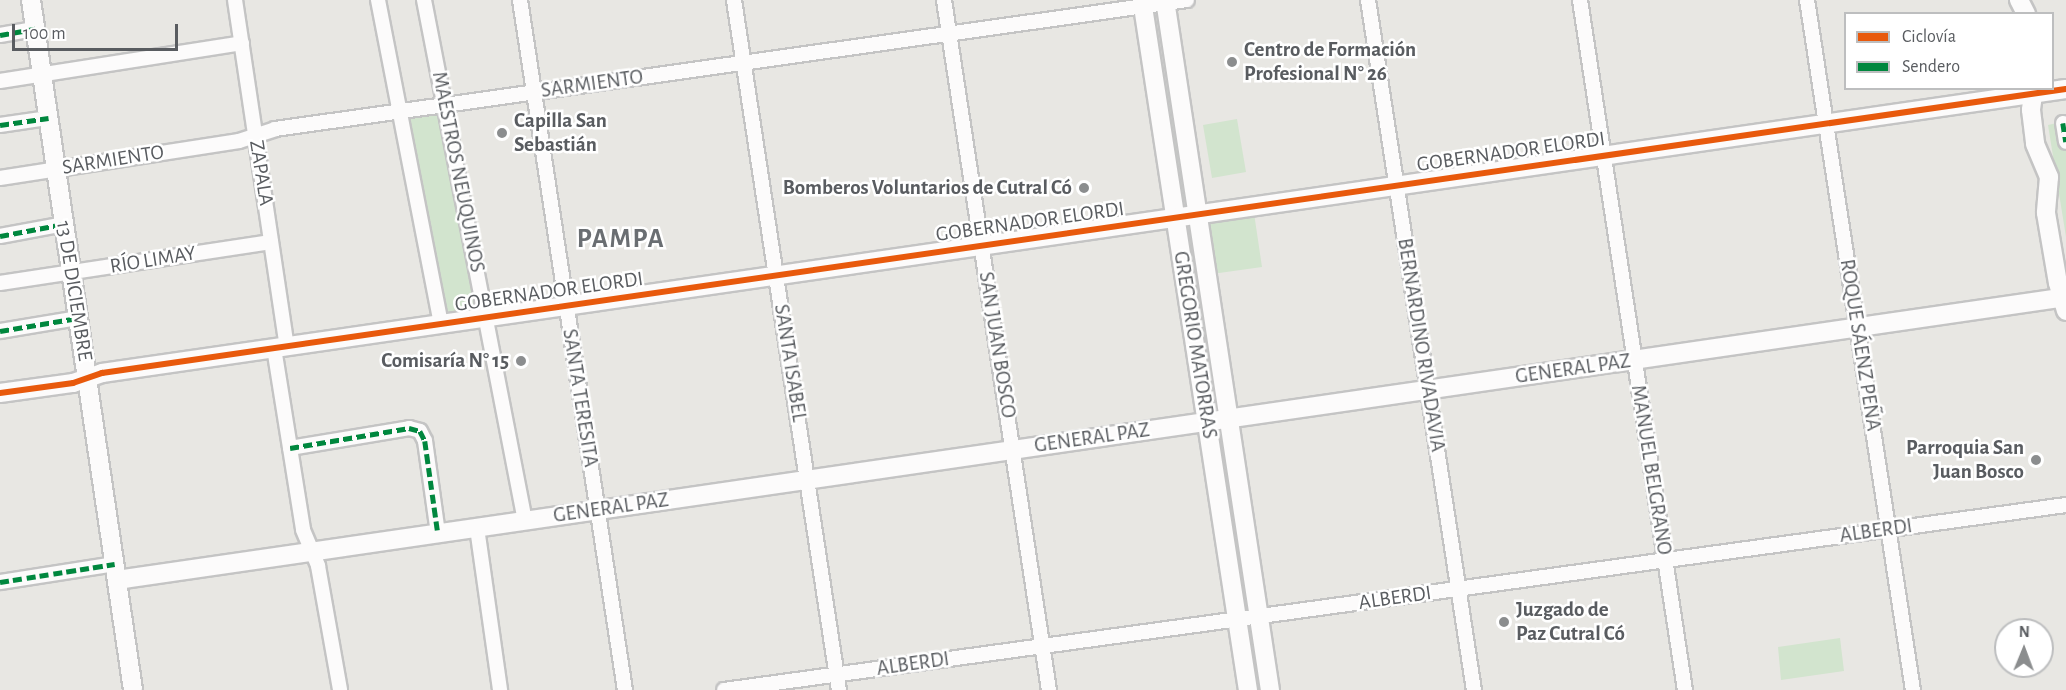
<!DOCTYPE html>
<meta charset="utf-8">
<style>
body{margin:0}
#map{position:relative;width:2066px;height:690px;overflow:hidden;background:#e8e7e3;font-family:"Alegreya Sans",sans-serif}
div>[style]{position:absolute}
.green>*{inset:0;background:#d2e4ce}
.roads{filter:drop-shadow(2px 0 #c4c4c4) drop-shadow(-2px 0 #c4c4c4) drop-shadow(0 2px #c4c4c4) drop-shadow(0 -2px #c4c4c4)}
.street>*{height:14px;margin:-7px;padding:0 7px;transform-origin:7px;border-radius:7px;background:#fcfbfb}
.secondary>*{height:18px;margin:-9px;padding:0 9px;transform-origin:9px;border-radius:9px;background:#fcfbfb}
.quiet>*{height:4.5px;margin-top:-2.25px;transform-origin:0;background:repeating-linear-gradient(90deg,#00873e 0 9px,transparent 0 13.5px)}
.cycleway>*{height:6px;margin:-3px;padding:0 3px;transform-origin:3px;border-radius:3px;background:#e8590c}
.dots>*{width:16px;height:16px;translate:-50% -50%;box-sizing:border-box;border:3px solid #fff;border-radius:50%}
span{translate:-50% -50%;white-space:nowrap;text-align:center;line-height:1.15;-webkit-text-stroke:5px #fff;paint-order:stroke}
.poi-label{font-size:21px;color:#595c60;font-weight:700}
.left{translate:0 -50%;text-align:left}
.right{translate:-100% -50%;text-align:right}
.street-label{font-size:21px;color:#595c60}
.district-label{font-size:27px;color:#6a6e72;font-weight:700;letter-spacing:1.5px}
.legend{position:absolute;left:1844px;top:12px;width:210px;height:78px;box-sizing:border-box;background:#fff;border:2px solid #bdbebf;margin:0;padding:8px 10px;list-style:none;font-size:18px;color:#595c60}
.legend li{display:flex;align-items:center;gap:12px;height:30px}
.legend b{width:30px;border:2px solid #bdbebf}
.north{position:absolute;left:1994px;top:618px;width:60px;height:60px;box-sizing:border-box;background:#fff;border:2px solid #bdbebf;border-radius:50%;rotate:1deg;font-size:16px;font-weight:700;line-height:24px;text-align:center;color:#595c60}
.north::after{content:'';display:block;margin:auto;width:21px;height:27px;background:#8b8d8e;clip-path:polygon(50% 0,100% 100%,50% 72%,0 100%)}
.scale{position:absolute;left:12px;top:24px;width:166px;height:27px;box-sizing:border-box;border:3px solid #595c60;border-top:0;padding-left:8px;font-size:18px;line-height:21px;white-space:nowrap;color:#595c60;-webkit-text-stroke:4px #fff;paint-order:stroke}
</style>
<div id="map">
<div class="green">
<i style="clip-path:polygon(1168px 86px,1187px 198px,1185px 199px,1181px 198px,1163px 89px)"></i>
<i style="clip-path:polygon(436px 114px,439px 115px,477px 307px,452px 314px,443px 309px,407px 119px)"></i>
<i style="clip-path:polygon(1237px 119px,1246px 172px,1212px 178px,1203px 125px)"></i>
<i style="clip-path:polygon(2066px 121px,2066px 237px,2048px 125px)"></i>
<i style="clip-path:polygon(1254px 213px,1262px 267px,1212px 274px,1206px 223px)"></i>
<i style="clip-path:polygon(1192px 231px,1219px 401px,1216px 403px,1210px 402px,1185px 234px)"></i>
<i style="clip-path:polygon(1221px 440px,1226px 441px,1249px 601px,1247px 601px,1243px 600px,1218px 442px)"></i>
<i style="clip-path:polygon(1840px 638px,1844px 671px,1781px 680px,1778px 647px)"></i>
</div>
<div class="roads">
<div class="street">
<i style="left:235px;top:0;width:350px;rotate:81.5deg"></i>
<i style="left:378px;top:0;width:330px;rotate:79deg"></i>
<i style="left:424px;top:0;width:531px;rotate:79.03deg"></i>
<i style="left:520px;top:0;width:698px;rotate:81.35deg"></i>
<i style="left:734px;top:0;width:698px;rotate:81.35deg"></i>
<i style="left:944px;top:0;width:698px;rotate:81.35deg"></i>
<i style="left:1368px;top:0;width:698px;rotate:81.27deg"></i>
<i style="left:1580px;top:0;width:698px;rotate:81.35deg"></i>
<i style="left:1807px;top:0;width:698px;rotate:81.27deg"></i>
<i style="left:0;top:35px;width:36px;rotate:-10deg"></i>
<i style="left:0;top:81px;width:245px;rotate:-8.9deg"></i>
<i style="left:2063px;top:123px;width:19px;rotate:81deg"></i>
<i style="left:0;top:125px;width:49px;rotate:-8.3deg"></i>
<i style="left:0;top:178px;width:242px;rotate:-8.8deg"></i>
<i style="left:239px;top:141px;width:38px;rotate:-18deg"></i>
<i style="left:275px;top:129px;width:921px;rotate:-8.05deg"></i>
<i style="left:0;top:236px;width:65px;rotate:-10.6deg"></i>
<i style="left:0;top:283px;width:274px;rotate:-8.6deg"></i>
<i style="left:0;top:331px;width:79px;rotate:-9.5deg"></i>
<i style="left:274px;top:348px;width:184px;rotate:80.9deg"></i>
<i style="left:303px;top:530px;width:39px;rotate:67deg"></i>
<i style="left:318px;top:566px;width:126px;rotate:79.9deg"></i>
<i style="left:290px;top:448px;width:121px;rotate:-9.5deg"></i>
<i style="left:409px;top:428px;width:11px;rotate:15deg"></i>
<i style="left:420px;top:431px;width:11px;rotate:63deg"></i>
<i style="left:425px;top:441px;width:93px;rotate:82deg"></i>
<i style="left:477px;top:528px;width:164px;rotate:81.9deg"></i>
<i style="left:0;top:582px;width:116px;rotate:-8.9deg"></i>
<i style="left:724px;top:690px;width:1355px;rotate:-7.85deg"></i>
</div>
<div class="secondary">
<i style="left:31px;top:0;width:697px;rotate:81.59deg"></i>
<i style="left:1142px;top:0;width:698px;rotate:81.27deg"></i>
<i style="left:1165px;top:0;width:698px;rotate:81.35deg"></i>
<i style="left:2019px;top:0;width:16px;rotate:63deg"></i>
<i style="left:2034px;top:88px;width:22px;rotate:98deg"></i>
<i style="left:2031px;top:110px;width:34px;rotate:83deg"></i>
<i style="left:2035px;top:144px;width:36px;rotate:67deg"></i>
<i style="left:2049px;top:177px;width:36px;rotate:95deg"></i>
<i style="left:2046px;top:213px;width:71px;rotate:80.3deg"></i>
<i style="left:2058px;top:283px;width:29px;rotate:74deg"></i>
<i style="left:0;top:393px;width:74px;rotate:-7.8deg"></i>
<i style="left:73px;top:383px;width:31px;rotate:-19deg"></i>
<i style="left:102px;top:373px;width:1984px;rotate:-8.23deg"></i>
<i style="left:117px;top:580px;width:1969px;rotate:-8.26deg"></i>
</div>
</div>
<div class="quiet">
<i style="left:0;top:35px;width:36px;rotate:-10deg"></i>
<i style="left:2063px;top:123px;width:19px;rotate:81deg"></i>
<i style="left:0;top:125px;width:49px;rotate:-8.3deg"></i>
<i style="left:0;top:236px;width:65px;rotate:-10.6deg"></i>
<i style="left:0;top:331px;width:79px;rotate:-9.5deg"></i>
<i style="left:290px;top:448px;width:121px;rotate:-9.5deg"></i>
<i style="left:409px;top:428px;width:11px;rotate:15deg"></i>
<i style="left:420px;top:431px;width:11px;rotate:63deg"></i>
<i style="left:425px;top:441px;width:93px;rotate:82deg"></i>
<i style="left:0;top:582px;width:116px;rotate:-8.9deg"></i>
</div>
<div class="cycleway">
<i style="left:0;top:393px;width:74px;rotate:-7.8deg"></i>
<i style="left:73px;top:383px;width:31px;rotate:-19deg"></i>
<i style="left:102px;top:373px;width:1984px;rotate:-8.23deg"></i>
</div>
<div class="dots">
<i style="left:1232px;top:62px;background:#8b8d8e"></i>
<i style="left:502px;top:133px;background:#8b8d8e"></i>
<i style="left:1084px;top:188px;background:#8b8d8e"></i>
<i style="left:521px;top:361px;background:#8b8d8e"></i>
<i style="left:2036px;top:460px;background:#8b8d8e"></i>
<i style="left:1504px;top:622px;background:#8b8d8e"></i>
</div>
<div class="poi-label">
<span class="left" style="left:1244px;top:62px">Centro de Formación<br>Profesional N° 26</span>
<span class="left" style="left:514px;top:133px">Capilla San<br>Sebastián</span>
<span class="right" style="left:1072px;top:188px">Bomberos Voluntarios de Cutral Có</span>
<span class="right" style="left:509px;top:361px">Comisaría N° 15</span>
<span class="right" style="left:2024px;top:460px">Parroquia San<br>Juan Bosco</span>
<span class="left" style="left:1516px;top:622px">Juzgado de<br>Paz Cutral Có</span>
</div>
<div class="street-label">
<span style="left:592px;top:84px;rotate:-8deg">SARMIENTO</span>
<span style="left:1511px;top:152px;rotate:-8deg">GOBERNADOR ELORDI</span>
<span style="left:113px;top:160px;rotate:-9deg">SARMIENTO</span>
<span style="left:458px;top:172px;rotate:79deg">MAESTROS NEUQUINOS</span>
<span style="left:261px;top:173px;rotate:81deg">ZAPALA</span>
<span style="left:1030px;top:222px;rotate:-8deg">GOBERNADOR ELORDI</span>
<span style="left:153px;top:260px;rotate:-9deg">RÍO LIMAY</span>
<span style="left:74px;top:291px;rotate:81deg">13 DE DICIEMBRE</span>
<span style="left:549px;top:292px;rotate:-8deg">GOBERNADOR ELORDI</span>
<span style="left:997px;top:345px;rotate:81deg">SAN JUAN BOSCO</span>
<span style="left:1195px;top:345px;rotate:81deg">GREGORIO MATORRAS</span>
<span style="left:1421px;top:345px;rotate:81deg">BERNARDINO RIVADAVIA</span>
<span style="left:1860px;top:345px;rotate:81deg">ROQUE SÁENZ PEÑA</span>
<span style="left:790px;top:363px;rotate:81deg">SANTA ISABEL</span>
<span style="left:1573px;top:369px;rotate:-8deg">GENERAL PAZ</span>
<span style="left:580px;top:398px;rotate:81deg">SANTA TERESITA</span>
<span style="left:1092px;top:438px;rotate:-8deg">GENERAL PAZ</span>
<span style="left:1651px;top:470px;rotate:81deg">MANUEL BELGRANO</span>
<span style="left:611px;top:508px;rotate:-8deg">GENERAL PAZ</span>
<span style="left:1876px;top:531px;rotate:-8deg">ALBERDI</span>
<span style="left:1395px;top:598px;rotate:-8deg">ALBERDI</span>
<span style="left:913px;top:664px;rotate:-8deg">ALBERDI</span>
</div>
<div class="district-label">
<span style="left:621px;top:239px">PAMPA</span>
</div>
<ul class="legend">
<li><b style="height:8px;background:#e8590c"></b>Ciclovía</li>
<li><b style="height:8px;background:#00873e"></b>Sendero</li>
</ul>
<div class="north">N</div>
<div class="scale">100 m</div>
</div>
